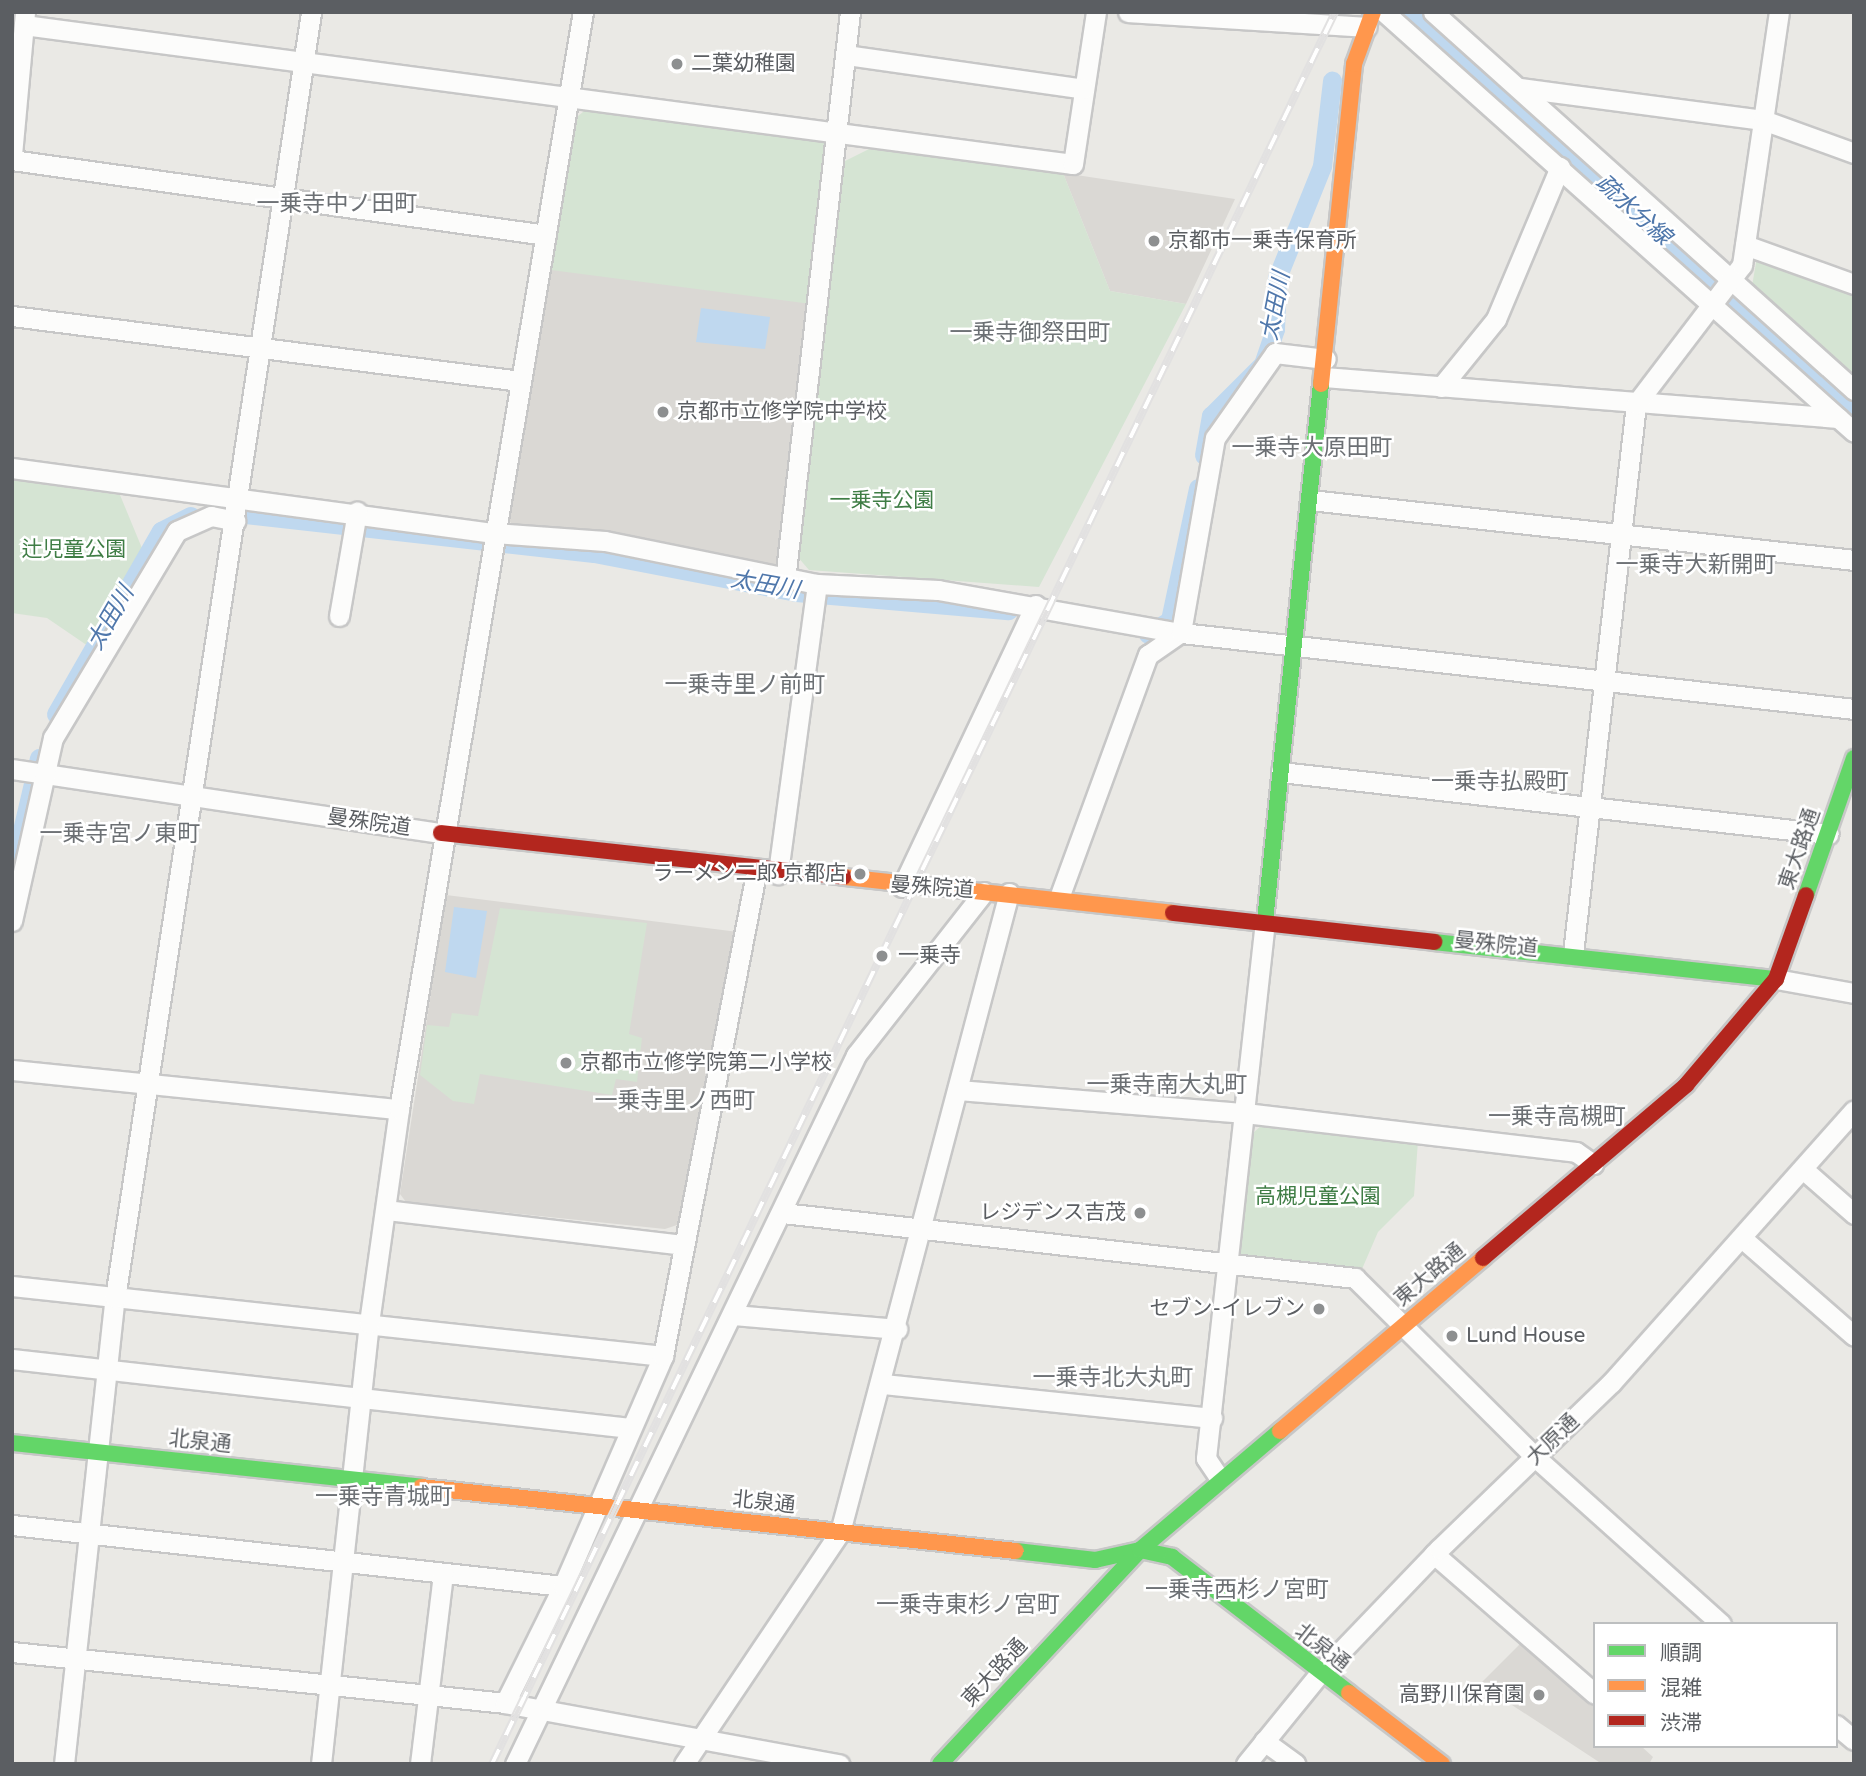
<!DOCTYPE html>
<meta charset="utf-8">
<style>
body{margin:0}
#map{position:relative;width:1866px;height:1776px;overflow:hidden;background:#eae9e5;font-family:"Varela Round","Noto Sans JP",sans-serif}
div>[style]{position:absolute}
.education>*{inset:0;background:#dad8d4}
.green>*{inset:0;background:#d5e4d3}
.water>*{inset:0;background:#bfd8ef}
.canal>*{height:19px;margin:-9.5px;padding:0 9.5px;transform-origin:9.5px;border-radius:9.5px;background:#bfd8ef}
.roads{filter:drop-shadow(2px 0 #c7c7c7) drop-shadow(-2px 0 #c7c7c7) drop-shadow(0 2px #c7c7c7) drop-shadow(0 -2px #c7c7c7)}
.street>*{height:19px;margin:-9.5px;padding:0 9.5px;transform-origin:9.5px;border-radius:9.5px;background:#fcfcfb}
.fast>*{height:16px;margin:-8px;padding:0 8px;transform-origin:8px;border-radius:8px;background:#63d668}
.slow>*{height:16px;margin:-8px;padding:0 8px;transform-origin:8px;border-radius:8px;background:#ff974d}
.jam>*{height:16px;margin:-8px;padding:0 8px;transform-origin:8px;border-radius:8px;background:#b3261e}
.rail>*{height:8px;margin-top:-4px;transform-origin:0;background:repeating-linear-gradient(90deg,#fff 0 16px,#e2e1e1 0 32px);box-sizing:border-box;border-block:2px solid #e2e1e1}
.dots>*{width:19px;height:19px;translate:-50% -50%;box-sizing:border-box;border:4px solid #fff;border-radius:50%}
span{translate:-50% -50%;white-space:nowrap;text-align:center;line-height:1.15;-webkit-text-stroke:5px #fff;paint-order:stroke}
.poi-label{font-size:21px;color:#5b5e62}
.left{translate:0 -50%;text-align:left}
.right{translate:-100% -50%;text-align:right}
.park-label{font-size:21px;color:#3f7d45}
.street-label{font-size:21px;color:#5b5e62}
.neighbourhood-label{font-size:23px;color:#6c7074}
.water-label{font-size:23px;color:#4f77ab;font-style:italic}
.frame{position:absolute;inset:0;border:14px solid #5b5e62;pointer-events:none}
.legend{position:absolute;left:1593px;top:1622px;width:245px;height:126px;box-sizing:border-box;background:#fff;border:2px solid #bdbfc0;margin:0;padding:9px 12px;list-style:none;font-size:21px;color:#5b5e62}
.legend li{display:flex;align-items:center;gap:14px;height:35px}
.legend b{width:35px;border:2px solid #bdbfc0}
</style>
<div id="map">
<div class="education">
<i style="clip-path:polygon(578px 116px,824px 142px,777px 566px,605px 535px,514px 527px,508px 519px)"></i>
<i style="clip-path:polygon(1063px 173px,1235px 199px,1186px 304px,1110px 291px)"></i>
<i style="clip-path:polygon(446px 895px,738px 932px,677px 1225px,665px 1229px,406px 1202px,400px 1194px)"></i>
<i style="clip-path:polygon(1522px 1642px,1595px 1706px,1595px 1746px,1641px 1746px,1653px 1757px,1649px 1764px,1602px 1764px,1480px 1684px)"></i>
</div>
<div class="green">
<i style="clip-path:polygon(588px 108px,823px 142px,829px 150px,811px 304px,551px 270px,578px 116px)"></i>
<i style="clip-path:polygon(869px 149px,1063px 173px,1110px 291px,1186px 304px,1039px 587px,809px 570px,797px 556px,845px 161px)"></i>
<i style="clip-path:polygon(1757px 257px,1854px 293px,1854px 377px,1752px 286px)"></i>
<i style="clip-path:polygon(12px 480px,120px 495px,144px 553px,88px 646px,47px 618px,12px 613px)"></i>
<i style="clip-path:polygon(500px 908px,647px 923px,629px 1034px,642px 1038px,637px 1082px,616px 1079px,612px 1095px,480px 1074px,474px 1104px,453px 1101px,420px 1075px,427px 1025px,449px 1027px,452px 1013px,478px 1016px)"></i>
<i style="clip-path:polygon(1263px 1124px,1418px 1141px,1414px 1196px,1378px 1232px,1362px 1269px,1239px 1256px,1253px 1133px)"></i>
</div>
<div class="water">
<i style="clip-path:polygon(701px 308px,770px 317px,765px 349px,696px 342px)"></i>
<i style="clip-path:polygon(454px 907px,487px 911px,476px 978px,445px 972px)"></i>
</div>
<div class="canal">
<i style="left:1412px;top:12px;width:593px;rotate:41.86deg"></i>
<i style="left:1204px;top:455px;width:40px;rotate:-80deg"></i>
<i style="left:1211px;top:416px;width:74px;rotate:-45deg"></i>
<i style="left:1263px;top:364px;width:37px;rotate:-71deg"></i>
<i style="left:1275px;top:329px;width:51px;rotate:-87.8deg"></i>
<i style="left:1277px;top:278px;width:121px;rotate:-68.1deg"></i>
<i style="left:1322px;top:166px;width:86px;rotate:-83.3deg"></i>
<i style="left:219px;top:511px;width:377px;rotate:6.4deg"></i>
<i style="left:594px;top:553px;width:206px;rotate:10.9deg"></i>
<i style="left:796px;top:592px;width:213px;rotate:4.9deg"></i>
<i style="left:1148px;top:634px;width:26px;rotate:-32deg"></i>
<i style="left:1170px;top:620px;width:135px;rotate:-78deg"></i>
<i style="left:56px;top:714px;width:211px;rotate:-60.2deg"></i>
<i style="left:161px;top:531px;width:33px;rotate:-27deg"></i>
<i style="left:12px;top:873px;width:118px;rotate:-76.8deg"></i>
</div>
<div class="roads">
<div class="street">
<i style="left:1128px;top:12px;width:239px;rotate:3.6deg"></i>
<i style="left:1384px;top:12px;width:630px;rotate:41.78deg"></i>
<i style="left:1433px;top:12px;width:566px;rotate:41.92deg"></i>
<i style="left:24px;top:25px;width:1058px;rotate:7.55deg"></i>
<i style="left:1073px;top:164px;width:154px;rotate:-81.4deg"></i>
<i style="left:846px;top:55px;width:240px;rotate:8.1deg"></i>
<i style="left:1520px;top:88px;width:245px;rotate:7.5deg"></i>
<i style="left:1763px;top:120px;width:97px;rotate:19.9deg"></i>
<i style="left:12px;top:155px;width:143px;rotate:-84.8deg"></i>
<i style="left:12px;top:160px;width:539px;rotate:7.99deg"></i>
<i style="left:1745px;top:245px;width:116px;rotate:19.7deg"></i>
<i style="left:12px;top:316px;width:512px;rotate:7.29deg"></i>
<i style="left:1324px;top:377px;width:516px;rotate:4.56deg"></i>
<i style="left:1441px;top:387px;width:87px;rotate:-51deg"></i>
<i style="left:1496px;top:319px;width:165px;rotate:-67.2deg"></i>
<i style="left:12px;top:468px;width:486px;rotate:7.7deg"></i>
<i style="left:494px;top:533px;width:111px;rotate:4.1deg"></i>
<i style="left:605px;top:541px;width:216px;rotate:11.5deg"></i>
<i style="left:817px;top:584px;width:293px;rotate:97.7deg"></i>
<i style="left:1310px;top:500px;width:547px;rotate:6.29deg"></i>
<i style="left:785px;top:580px;width:572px;rotate:-83.47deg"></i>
<i style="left:817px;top:584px;width:121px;rotate:2.8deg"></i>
<i style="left:938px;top:590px;width:239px;rotate:10.1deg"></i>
<i style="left:1173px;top:632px;width:685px;rotate:6.45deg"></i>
<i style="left:339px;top:616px;width:106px;rotate:-80.2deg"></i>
<i style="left:12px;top:769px;width:434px;rotate:8.5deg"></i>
<i style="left:1281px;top:772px;width:551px;rotate:6.47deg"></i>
<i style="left:902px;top:887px;width:312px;rotate:-64.7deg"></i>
<i style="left:1060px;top:895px;width:256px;rotate:-69.9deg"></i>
<i style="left:1148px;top:655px;width:40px;rotate:-34.9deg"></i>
<i style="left:1181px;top:632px;width:197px;rotate:-80.1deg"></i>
<i style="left:1215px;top:438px;width:104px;rotate:-54.8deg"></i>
<i style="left:1275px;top:353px;width:51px;rotate:6.7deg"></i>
<i style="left:12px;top:921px;width:188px;rotate:-77.4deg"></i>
<i style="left:53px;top:738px;width:241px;rotate:-59.1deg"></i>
<i style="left:177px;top:531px;width:37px;rotate:-24deg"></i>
<i style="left:211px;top:516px;width:25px;rotate:11deg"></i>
<i style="left:1573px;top:953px;width:553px;rotate:-83.45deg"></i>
<i style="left:1636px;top:404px;width:175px;rotate:-52.7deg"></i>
<i style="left:1742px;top:265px;width:256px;rotate:-81.7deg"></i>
<i style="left:1776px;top:979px;width:79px;rotate:10.2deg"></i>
<i style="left:12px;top:1070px;width:389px;rotate:5.8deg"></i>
<i style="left:958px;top:1090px;width:288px;rotate:4.6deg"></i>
<i style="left:1245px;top:1113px;width:333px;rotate:6.7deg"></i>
<i style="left:1576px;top:1152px;width:21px;rotate:35deg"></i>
<i style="left:1804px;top:1170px;width:67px;rotate:41.3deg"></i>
<i style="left:386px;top:1210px;width:300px;rotate:6.7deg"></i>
<i style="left:783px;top:1213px;width:576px;rotate:6.48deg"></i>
<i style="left:1355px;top:1278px;width:254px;rotate:44.8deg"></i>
<i style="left:1535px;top:1457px;width:250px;rotate:41.9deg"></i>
<i style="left:1743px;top:1239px;width:147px;rotate:41.1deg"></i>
<i style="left:12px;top:1286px;width:655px;rotate:6.14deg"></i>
<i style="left:734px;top:1315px;width:164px;rotate:4.9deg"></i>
<i style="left:12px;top:1359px;width:622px;rotate:6.37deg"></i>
<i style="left:883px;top:1384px;width:331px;rotate:5.9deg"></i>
<i style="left:1220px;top:1479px;width:25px;rotate:-124deg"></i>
<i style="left:1206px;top:1458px;width:540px;rotate:-83.73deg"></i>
<i style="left:12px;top:1525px;width:554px;rotate:6.32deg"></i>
<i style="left:1434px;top:1554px;width:213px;rotate:41deg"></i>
<i style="left:12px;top:1652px;width:496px;rotate:5.9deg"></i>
<i style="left:505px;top:1703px;width:340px;rotate:10.4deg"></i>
<i style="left:505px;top:1703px;width:131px;rotate:-63.6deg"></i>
<i style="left:563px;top:1586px;width:251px;rotate:-66.5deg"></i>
<i style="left:663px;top:1356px;width:494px;rotate:-79.1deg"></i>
<i style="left:1836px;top:1725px;width:23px;rotate:40deg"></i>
<i style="left:1264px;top:1741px;width:39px;rotate:36deg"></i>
<i style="left:64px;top:1764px;width:469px;rotate:-83.8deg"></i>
<i style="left:115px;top:1298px;width:1301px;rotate:-81.33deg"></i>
<i style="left:321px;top:1764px;width:444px;rotate:-83.8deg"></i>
<i style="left:369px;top:1323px;width:216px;rotate:-82deg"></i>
<i style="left:399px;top:1109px;width:1112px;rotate:-80.48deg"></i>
<i style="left:420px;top:1764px;width:192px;rotate:-83.1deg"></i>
<i style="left:515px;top:1764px;width:787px;rotate:-64.31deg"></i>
<i style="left:856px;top:1055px;width:207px;rotate:-51.9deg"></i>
<i style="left:684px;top:1764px;width:280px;rotate:-56.1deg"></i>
<i style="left:840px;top:1532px;width:661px;rotate:-75.19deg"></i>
<i style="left:1246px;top:1764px;width:117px;rotate:-50.9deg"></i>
<i style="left:1320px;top:1673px;width:172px;rotate:-46.2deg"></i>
<i style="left:1439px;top:1549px;width:239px;rotate:-44deg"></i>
<i style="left:1611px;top:1383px;width:365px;rotate:-48.3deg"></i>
</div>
<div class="fast">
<i style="left:1806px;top:895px;width:145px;rotate:-70.7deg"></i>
<i style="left:1265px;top:921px;width:540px;rotate:-84.05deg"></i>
<i style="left:1434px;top:942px;width:344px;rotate:6.2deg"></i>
<i style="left:12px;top:1443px;width:411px;rotate:6.1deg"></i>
<i style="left:1016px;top:1551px;width:80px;rotate:6.5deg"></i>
<i style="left:1095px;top:1560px;width:46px;rotate:-12.5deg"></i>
<i style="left:1140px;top:1550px;width:33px;rotate:12deg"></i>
<i style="left:1172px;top:1557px;width:223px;rotate:37.5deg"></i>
<i style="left:940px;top:1764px;width:293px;rotate:-46.9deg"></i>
<i style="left:1140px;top:1550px;width:184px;rotate:-40.4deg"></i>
</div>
<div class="slow">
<i style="left:1321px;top:384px;width:322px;rotate:-84.1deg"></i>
<i style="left:1354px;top:64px;width:55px;rotate:-69.9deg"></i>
<i style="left:844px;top:877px;width:331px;rotate:6.2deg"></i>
<i style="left:1280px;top:1431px;width:267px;rotate:-40.4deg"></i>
<i style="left:421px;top:1487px;width:598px;rotate:6.14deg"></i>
<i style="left:1349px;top:1693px;width:117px;rotate:37.4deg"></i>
</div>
<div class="jam">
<i style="left:441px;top:833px;width:405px;rotate:6.2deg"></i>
<i style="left:1173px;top:913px;width:263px;rotate:6.3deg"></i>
<i style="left:1483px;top:1258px;width:267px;rotate:-40.4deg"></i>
<i style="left:1686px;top:1085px;width:139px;rotate:-49.7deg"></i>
<i style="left:1776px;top:979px;width:89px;rotate:-70.3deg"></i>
</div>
</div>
<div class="rail">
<i style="left:492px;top:1764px;width:1944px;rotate:-64.3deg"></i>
</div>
<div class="dots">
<i style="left:677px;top:64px;background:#8d8f90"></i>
<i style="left:1154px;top:241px;background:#8d8f90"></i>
<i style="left:663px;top:412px;background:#8d8f90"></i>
<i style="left:860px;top:874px;background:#8d8f90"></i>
<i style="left:882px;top:956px;background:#8d8f90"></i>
<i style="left:566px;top:1063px;background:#8d8f90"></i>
<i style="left:1140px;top:1213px;background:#8d8f90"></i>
<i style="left:1319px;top:1309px;background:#8d8f90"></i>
<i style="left:1452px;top:1336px;background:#8d8f90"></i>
<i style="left:1539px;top:1695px;background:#8d8f90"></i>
</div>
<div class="poi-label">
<span class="left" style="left:691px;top:64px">二葉幼稚園</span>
<span class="left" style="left:1168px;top:241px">京都市一乗寺保育所</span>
<span class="left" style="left:677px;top:412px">京都市立修学院中学校</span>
<span class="right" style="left:846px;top:874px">ラーメン二郎 京都店</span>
<span class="left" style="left:898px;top:956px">一乗寺</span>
<span class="left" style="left:580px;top:1063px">京都市立修学院第二小学校</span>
<span class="right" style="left:1126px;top:1213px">レジデンス吉茂</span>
<span class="right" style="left:1305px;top:1309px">セブン-イレブン</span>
<span class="left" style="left:1466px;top:1336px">Lund House</span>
<span class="right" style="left:1525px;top:1695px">高野川保育園</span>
</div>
<div class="park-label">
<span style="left:882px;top:501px">一乗寺公園</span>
<span style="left:74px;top:550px">辻児童公園</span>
<span style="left:1318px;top:1197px">高槻児童公園</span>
</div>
<div class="street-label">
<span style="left:369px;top:823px;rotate:8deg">曼殊院道</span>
<span style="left:1800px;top:849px;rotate:-71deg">東大路通</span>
<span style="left:932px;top:888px;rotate:4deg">曼殊院道</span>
<span style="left:1496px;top:945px;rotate:6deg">曼殊院道</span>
<span style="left:1430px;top:1275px;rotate:-40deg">東大路通</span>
<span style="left:1553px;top:1440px;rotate:-44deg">大原通</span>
<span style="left:200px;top:1442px;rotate:6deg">北泉通</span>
<span style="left:764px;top:1503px;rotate:6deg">北泉通</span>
<span style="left:1322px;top:1648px;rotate:38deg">北泉通</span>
<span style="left:995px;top:1673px;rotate:-47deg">東大路通</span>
</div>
<div class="neighbourhood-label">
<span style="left:337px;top:204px">一乗寺中ノ田町</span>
<span style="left:1030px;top:333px">一乗寺御祭田町</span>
<span style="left:1312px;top:448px">一乗寺大原田町</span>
<span style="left:1696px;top:565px">一乗寺大新開町</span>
<span style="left:745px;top:685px">一乗寺里ノ前町</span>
<span style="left:1500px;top:782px">一乗寺払殿町</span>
<span style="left:120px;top:834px">一乗寺宮ノ東町</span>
<span style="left:1167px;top:1085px">一乗寺南大丸町</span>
<span style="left:675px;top:1101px">一乗寺里ノ西町</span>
<span style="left:1557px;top:1117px">一乗寺高槻町</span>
<span style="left:1113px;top:1378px">一乗寺北大丸町</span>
<span style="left:384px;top:1497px">一乗寺青城町</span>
<span style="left:1237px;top:1590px">一乗寺西杉ノ宮町</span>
<span style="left:968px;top:1605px">一乗寺東杉ノ宮町</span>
</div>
<div class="water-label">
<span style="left:1633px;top:210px;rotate:42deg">疏水分線</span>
<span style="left:1276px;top:306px;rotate:-79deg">太田川</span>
<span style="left:765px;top:585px;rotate:10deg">太田川</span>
<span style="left:111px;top:618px;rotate:-60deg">太田川</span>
</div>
<div class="frame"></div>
<ul class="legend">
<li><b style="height:9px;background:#63d668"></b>順調</li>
<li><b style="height:9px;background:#ff974d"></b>混雑</li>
<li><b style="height:9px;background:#b3261e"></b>渋滞</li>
</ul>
</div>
